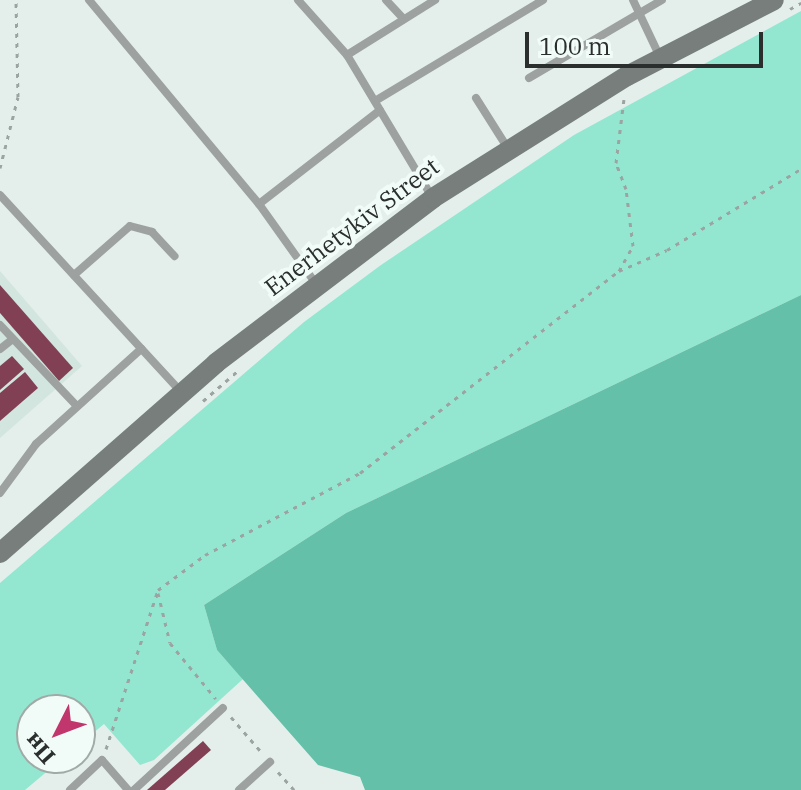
<!DOCTYPE html>
<meta charset="utf-8">
<style>
body{margin:0}
#map{position:relative;width:801px;height:790px;overflow:hidden;background:#e4efeb;font-family:"IBM Plex Serif",serif}
div>[style]{position:absolute}
.built>*{inset:0;background:#d2e5de}
.green>*{inset:0;background:#93e7d0}
.water>*{inset:0;background:#65c0a9}
.building>*{inset:0;background:#824055}
.path>*{height:3px;margin-top:-1.5px;transform-origin:0;background:repeating-linear-gradient(90deg,#9ca4a1 0 4px,transparent 0 10px)}
.lane>*{height:8px;margin:-4px;padding:0 4px;transform-origin:4px;border-radius:4px;background:#9da2a0}
.secondary>*{height:20px;margin:-10px;padding:0 10px;transform-origin:10px;border-radius:10px;background:#777e7c}
span{translate:-50% -50%;white-space:nowrap;text-align:center;line-height:1.15;-webkit-text-stroke:8px #f1fcf8;paint-order:stroke}
.street-label{font-size:24px;color:#2a2e2c}
.north{position:absolute;left:16px;top:694px;width:80px;height:80px;box-sizing:border-box;background:#f1fcf8;border:2px solid #a1aaa6;border-radius:50%;rotate:228deg;font-size:22px;font-weight:700;line-height:32px;text-align:center;color:#2a2e2c}
.north::after{content:'';display:block;margin:auto;width:28px;height:36px;background:#c1366c;clip-path:polygon(50% 0,100% 100%,50% 72%,0 100%)}
.scale{position:absolute;left:525px;top:32px;width:238px;height:36px;box-sizing:border-box;border:4px solid #2a2e2c;border-top:0;padding-left:10px;font-size:24px;line-height:28px;white-space:nowrap;color:#2a2e2c;-webkit-text-stroke:6px #f1fcf8;paint-order:stroke}
</style>
<div id="map">
<div class="built">
<i style="clip-path:polygon(0 271px,82px 366px,0 438px)"></i>
</div>
<div class="green">
<i style="clip-path:polygon(801px 11px,801px 295px,346px 513px,204px 605px,217px 650px,243px 679px,154px 760px,140px 765px,104px 724px,80px 744px,80px 710px,32px 710px,32px 758px,63px 758px,25px 790px,0 790px,0 583px,304px 322px,381px 265px,574px 135px)"></i>
</div>
<div class="water">
<i style="clip-path:polygon(801px 295px,801px 790px,365px 790px,360px 777px,318px 765px,217px 650px,204px 605px,346px 513px)"></i>
</div>
<div class="building">
<i style="clip-path:polygon(0 285px,73px 368px,59px 381px,0 313px)"></i>
<i style="clip-path:polygon(12px 356px,24px 369px,0 390px,0 366px)"></i>
<i style="clip-path:polygon(25px 372px,38px 388px,0 421px,0 393px)"></i>
<i style="clip-path:polygon(203px 741px,211px 750px,165px 790px,147px 790px)"></i>
</div>
<div class="path">
<i style="left:790px;top:9px;width:13px;rotate:-29deg"></i>
<i style="left:0;top:168px;width:73px;rotate:-75.8deg"></i>
<i style="left:18px;top:97px;width:97px;rotate:-91.2deg"></i>
<i style="left:619px;top:271px;width:52px;rotate:-23.6deg"></i>
<i style="left:667px;top:250px;width:157px;rotate:-31.2deg"></i>
<i style="left:203px;top:401px;width:49px;rotate:-40.9deg"></i>
<i style="left:158px;top:593px;width:51px;rotate:76.5deg"></i>
<i style="left:170px;top:643px;width:72px;rotate:50.6deg"></i>
<i style="left:231px;top:717px;width:49px;rotate:49.1deg"></i>
<i style="left:106px;top:749px;width:167px;rotate:-71.9deg"></i>
<i style="left:158px;top:590px;width:59px;rotate:-36.7deg"></i>
<i style="left:205px;top:555px;width:175px;rotate:-27.9deg"></i>
<i style="left:360px;top:473px;width:328px;rotate:-38deg"></i>
<i style="left:619px;top:271px;width:29px;rotate:-61deg"></i>
<i style="left:633px;top:246px;width:57px;rotate:-97deg"></i>
<i style="left:626px;top:189px;width:28px;rotate:-111deg"></i>
<i style="left:616px;top:163px;width:64px;rotate:-82.9deg"></i>
<i style="left:278px;top:772px;width:24px;rotate:48deg"></i>
</div>
<div class="lane">
<i style="left:89px;top:0;width:266px;rotate:50.2deg"></i>
<i style="left:259px;top:204px;width:98px;rotate:54.5deg"></i>
<i style="left:298px;top:0;width:74px;rotate:48.3deg"></i>
<i style="left:347px;top:55px;width:165px;rotate:59.1deg"></i>
<i style="left:386px;top:0;width:26px;rotate:47deg"></i>
<i style="left:633px;top:0;width:63px;rotate:64.7deg"></i>
<i style="left:347px;top:55px;width:104px;rotate:-32deg"></i>
<i style="left:529px;top:78px;width:154px;rotate:-30.4deg"></i>
<i style="left:476px;top:98px;width:58px;rotate:57.7deg"></i>
<i style="left:375px;top:101px;width:196px;rotate:-31deg"></i>
<i style="left:0;top:195px;width:269px;rotate:47.4deg"></i>
<i style="left:259px;top:204px;width:153px;rotate:-37.8deg"></i>
<i style="left:74px;top:275px;width:74px;rotate:-41.2deg"></i>
<i style="left:130px;top:226px;width:23px;rotate:15deg"></i>
<i style="left:152px;top:232px;width:33px;rotate:47deg"></i>
<i style="left:0;top:325px;width:112px;rotate:46.5deg"></i>
<i style="left:0;top:349px;width:16px;rotate:-38deg"></i>
<i style="left:0;top:493px;width:61px;rotate:-53.7deg"></i>
<i style="left:36px;top:444px;width:142px;rotate:-42.1deg"></i>
<i style="left:70px;top:790px;width:44px;rotate:-43.2deg"></i>
<i style="left:102px;top:760px;width:40px;rotate:49deg"></i>
<i style="left:134px;top:790px;width:121px;rotate:-42.7deg"></i>
<i style="left:239px;top:790px;width:42px;rotate:-42.1deg"></i>
</div>
<div class="secondary">
<i style="left:0;top:553px;width:288px;rotate:-41.3deg"></i>
<i style="left:216px;top:363px;width:273px;rotate:-37.2deg"></i>
<i style="left:433px;top:198px;width:229px;rotate:-32.2deg"></i>
<i style="left:627px;top:76px;width:165px;rotate:-27.3deg"></i>
</div>
<div class="street-label">
<span style="left:352px;top:227px;rotate:-37deg">Enerhetykiv Street</span>
</div>
<div class="north">Пн</div>
<div class="scale">100 m</div>
</div>
